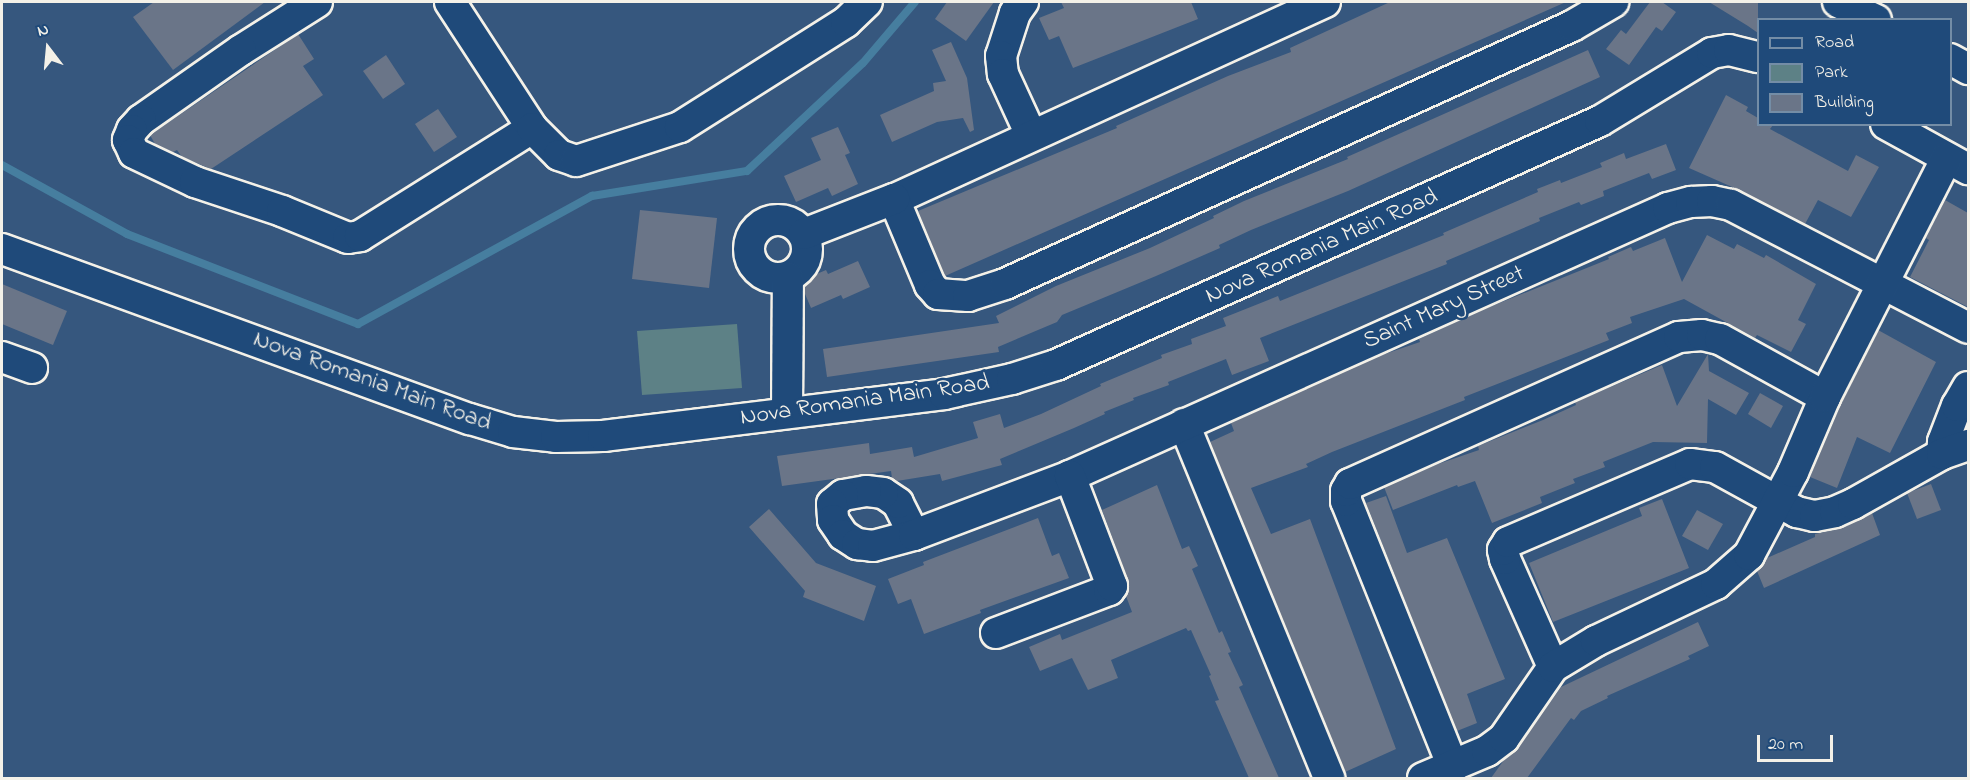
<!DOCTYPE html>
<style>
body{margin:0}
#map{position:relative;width:1970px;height:780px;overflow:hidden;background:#36577e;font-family:"Indie Flower",sans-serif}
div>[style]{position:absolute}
.green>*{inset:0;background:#5d8186}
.stream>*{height:8px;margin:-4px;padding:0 4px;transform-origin:4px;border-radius:4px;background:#467e9f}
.building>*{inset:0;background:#6a7588}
.roads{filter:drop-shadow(2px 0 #f4f1e8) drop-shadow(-2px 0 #f4f1e8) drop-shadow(0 2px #f4f1e8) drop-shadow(0 -2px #f4f1e8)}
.minor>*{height:30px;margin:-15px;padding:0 15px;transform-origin:15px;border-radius:15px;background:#1f4a7a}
.minor>.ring{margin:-15px;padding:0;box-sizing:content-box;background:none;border:30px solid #1f4a7a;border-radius:50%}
span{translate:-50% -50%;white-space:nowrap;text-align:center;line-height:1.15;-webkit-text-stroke:5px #1f4a7a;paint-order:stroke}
.street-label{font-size:24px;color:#f4f1e8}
.frame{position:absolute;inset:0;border:3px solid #f4f1e8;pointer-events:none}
.legend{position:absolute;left:1757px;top:18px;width:195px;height:108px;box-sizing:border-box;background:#1f4a7a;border:2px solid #748da6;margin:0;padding:8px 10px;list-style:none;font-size:18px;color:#f4f1e8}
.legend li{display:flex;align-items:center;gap:12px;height:30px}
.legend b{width:30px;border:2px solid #748da6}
.north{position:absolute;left:18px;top:18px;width:60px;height:60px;-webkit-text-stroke:4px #1f4a7a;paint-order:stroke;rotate:344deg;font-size:16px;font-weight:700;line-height:24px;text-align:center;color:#f4f1e8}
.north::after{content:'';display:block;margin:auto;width:21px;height:27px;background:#f4f1e8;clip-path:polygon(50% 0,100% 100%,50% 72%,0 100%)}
.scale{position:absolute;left:1757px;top:735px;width:76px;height:27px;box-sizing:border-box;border:3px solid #f4f1e8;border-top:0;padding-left:8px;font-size:18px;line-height:21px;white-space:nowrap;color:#f4f1e8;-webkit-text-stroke:4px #1f4a7a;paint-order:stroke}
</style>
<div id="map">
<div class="green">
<i style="clip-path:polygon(737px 324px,742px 388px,642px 395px,637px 331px)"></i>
</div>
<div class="stream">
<i style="left:2px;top:165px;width:143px;rotate:28.9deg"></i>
<i style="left:127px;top:234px;width:248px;rotate:21.3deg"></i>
<i style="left:358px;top:324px;width:267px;rotate:-28.7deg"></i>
<i style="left:592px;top:196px;width:157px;rotate:-9.2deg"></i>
<i style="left:747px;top:171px;width:158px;rotate:-43deg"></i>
<i style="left:863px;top:63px;width:80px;rotate:-49.6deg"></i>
</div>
<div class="building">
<i style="clip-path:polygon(154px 2px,265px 2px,173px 70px,133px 17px)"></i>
<i style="clip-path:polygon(947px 2px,994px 2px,966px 41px,935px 19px)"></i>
<i style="clip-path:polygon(1061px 2px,1191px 2px,1198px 19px,1073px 68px,1059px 36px,1049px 40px,1039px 18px,1064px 8px)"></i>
<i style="clip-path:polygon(1390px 2px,1566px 2px,945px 276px,918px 211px,1117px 128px,1116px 126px,1228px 76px,1291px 52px,1290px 48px)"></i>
<i style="clip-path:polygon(1650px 2px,1662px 2px,1676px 12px,1662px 31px,1656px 27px,1629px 65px,1606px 49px,1621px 30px,1626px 34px)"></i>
<i style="clip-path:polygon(1709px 2px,1758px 2px,1758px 33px,1748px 26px)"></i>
<i style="clip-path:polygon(298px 34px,314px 59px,303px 66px,323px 95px,211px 169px,182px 157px,177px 150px,173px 152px,155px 144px,150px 135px,153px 133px)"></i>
<i style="clip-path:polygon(951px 42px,967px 78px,974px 130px,970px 132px,963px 118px,937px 122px,892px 142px,880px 115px,934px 91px,933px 83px,946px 81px,932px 50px)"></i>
<i style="clip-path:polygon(1588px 50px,1600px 77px,1348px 191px,1251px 230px,1219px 245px,1220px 248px,1156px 276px,1062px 315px,1057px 322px,998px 347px,999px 352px,827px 377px,823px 349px,999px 323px,996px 316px,1056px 286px,1150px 248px,1214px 218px,1213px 216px,1244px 201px,1348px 159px,1347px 157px)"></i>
<i style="clip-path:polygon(386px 55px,405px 84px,383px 99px,363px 71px)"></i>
<i style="clip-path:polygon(1726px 95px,1748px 107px,1746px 111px,1758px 118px,1758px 124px,1773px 125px,1770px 129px,1848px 171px,1856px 155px,1879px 167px,1851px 217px,1818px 200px,1805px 224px,1739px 190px,1689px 168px)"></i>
<i style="clip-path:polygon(438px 109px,457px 137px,434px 152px,415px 124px)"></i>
<i style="clip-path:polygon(838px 127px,850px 153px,845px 155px,858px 184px,832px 196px,828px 188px,796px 202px,784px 176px,821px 160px,811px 138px)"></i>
<i style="clip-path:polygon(1666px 144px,1676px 170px,1652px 179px,1649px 173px,1603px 191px,1604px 196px,1581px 205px,1579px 202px,1539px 218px,1540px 221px,1446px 261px,1447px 264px,1260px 338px,1269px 361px,1232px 375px,1226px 359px,1168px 382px,1169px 385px,1133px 398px,1134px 400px,1104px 412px,1105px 414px,1074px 428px,1000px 459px,1002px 465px,942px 481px,940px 474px,897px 481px,892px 478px,891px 471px,782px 486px,777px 456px,869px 443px,870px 454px,912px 447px,914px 457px,978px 438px,973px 422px,1000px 414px,1004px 428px,1041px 414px,1101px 386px,1100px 384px,1162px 358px,1161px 355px,1192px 344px,1191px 339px,1226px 326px,1223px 318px,1278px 296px,1280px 301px,1444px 235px,1443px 233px,1538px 192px,1537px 189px,1560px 180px,1561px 183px,1602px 167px,1600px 163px,1624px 153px,1626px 159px)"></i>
<i style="clip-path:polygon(1945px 200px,1968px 213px,1968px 307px,1910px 277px,1929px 240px,1926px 238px)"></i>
<i style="clip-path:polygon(640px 210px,717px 218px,709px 288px,632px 279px)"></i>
<i style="clip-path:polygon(1707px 235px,1734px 249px,1737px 244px,1764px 258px,1766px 255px,1816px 284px,1798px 320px,1806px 324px,1791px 352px,1757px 335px,1755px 338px,1684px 299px,1630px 317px,1632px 323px,1606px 333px,1609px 340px,1464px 397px,1465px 400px,1332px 452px,1306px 464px,1308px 467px,1251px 488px,1271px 534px,1310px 519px,1396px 749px,1345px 772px,1210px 442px,1234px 431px,1231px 423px,1379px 356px,1420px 342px,1419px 339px,1482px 310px,1609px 259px,1608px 257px,1631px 247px,1633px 251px,1665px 238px,1682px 282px)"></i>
<i style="clip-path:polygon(858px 261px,870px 287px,843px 299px,841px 295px,811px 308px,805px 294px,805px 279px,826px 270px,828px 274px)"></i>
<i style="clip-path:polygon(2px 284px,67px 311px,53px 345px,2px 324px)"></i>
<i style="clip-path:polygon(1878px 330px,1936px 362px,1890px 453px,1857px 437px,1837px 488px,1810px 477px,1841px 404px)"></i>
<i style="clip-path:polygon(1708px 354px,1709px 371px,1749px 393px,1736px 415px,1708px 399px,1707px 443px,1653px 442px,1603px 462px,1605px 467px,1573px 479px,1575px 483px,1540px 497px,1542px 503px,1492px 523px,1475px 481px,1458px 487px,1457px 485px,1393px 510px,1384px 487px,1438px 464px,1479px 450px,1478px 446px,1543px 420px,1576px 405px,1575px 402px,1662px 365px,1677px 406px)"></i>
<i style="clip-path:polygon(1760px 393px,1783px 406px,1771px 428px,1748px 414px)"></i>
<i style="clip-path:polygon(1931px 484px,1941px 510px,1917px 519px,1907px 493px)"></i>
<i style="clip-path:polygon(1157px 485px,1182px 549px,1189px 546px,1198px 566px,1192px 569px,1219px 633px,1222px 631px,1231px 652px,1228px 653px,1243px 685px,1239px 687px,1279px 778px,1249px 778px,1215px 701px,1219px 700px,1209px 676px,1211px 675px,1191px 630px,1188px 631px,1186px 628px,1111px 660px,1118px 678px,1088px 690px,1072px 658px,1040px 671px,1029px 647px,1060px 634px,1062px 640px,1132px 612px,1126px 596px,1128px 580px,1102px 510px)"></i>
<i style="clip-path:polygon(1386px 496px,1407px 553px,1447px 538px,1505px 679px,1467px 694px,1477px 723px,1457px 731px,1366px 503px)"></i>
<i style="clip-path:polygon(1662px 499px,1689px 568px,1553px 622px,1529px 563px,1642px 516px,1639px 508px)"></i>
<i style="clip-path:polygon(769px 509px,816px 563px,876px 586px,864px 621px,803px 597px,805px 591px,749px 527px)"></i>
<i style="clip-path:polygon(1697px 510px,1723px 524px,1708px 550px,1682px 536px)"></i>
<i style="clip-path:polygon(1872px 513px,1880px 535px,1764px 588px,1757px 571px,1767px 558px,1815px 537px,1815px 534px,1842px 528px)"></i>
<i style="clip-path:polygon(1038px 518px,1052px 556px,1059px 553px,1069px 578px,980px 610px,981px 613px,924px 634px,911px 599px,898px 604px,888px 579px,924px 565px,923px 562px)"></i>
<i style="clip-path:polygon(1698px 622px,1709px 646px,1688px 656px,1690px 659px,1607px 696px,1608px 698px,1581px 711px,1574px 720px,1571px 718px,1527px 778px,1491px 778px,1504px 760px,1518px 748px,1561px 687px)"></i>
</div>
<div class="roads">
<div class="minor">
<i style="left:317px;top:2px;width:90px;rotate:147.7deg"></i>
<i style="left:241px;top:50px;width:122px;rotate:145deg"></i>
<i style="left:141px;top:120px;width:13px;rotate:132deg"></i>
<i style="left:132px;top:130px;width:11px;rotate:112deg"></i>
<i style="left:128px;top:140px;width:14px;rotate:65deg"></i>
<i style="left:134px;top:153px;width:68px;rotate:25.4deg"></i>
<i style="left:195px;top:182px;width:92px;rotate:18.4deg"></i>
<i style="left:282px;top:211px;width:71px;rotate:22.2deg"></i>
<i style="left:348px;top:238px;width:12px;rotate:-9deg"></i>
<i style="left:360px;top:236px;width:203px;rotate:-32.1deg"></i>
<i style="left:450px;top:2px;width:150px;rotate:56.9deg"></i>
<i style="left:532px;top:128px;width:38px;rotate:45deg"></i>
<i style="left:559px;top:155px;width:18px;rotate:19deg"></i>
<i style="left:576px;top:161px;width:109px;rotate:-18.1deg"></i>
<i style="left:680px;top:127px;width:196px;rotate:-32.3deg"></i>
<i style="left:846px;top:22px;width:29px;rotate:-44deg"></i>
<i style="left:1023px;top:2px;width:14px;rotate:126deg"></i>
<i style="left:1015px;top:13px;width:45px;rotate:108deg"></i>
<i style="left:1001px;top:56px;width:18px;rotate:84deg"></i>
<i style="left:1003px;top:74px;width:67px;rotate:65.3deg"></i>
<i style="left:1325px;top:2px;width:474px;rotate:155.4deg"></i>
<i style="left:894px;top:199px;width:93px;rotate:67.3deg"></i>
<i style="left:930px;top:285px;width:12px;rotate:48deg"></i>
<i style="left:938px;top:294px;width:30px;rotate:4deg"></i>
<i style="left:968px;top:296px;width:39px;rotate:-18deg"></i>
<i style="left:1005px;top:284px;width:623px;rotate:-24.47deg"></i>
<i style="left:1572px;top:26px;width:48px;rotate:-30.3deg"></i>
<i style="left:1838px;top:2px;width:42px;rotate:25.3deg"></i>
<i style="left:1950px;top:59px;width:21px;rotate:29deg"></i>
<i style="left:1886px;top:124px;width:94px;rotate:28.8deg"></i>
<i class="ring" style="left:749px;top:220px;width:28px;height:28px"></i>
<i style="left:804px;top:234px;width:97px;rotate:-21.3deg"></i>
<i style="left:2px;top:249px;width:498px;rotate:20deg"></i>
<i style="left:470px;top:419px;width:45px;rotate:16.8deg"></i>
<i style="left:513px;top:432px;width:43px;rotate:6.6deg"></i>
<i style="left:556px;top:437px;width:47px;rotate:-1.2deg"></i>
<i style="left:603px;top:436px;width:344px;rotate:-7deg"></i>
<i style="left:944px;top:394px;width:70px;rotate:-12.4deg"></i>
<i style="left:1012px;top:379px;width:46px;rotate:-17.7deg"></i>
<i style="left:1056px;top:365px;width:596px;rotate:-24.16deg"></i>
<i style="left:1600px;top:121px;width:131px;rotate:-31.3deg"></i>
<i style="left:1712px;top:53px;width:17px;rotate:-10deg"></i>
<i style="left:1729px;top:50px;width:30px;rotate:14deg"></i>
<i style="left:2px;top:357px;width:32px;rotate:20deg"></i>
<i style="left:787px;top:412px;width:135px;rotate:-89.6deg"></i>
<i style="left:1184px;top:424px;width:383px;rotate:67.7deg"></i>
<i style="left:1942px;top:454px;width:12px;rotate:-85deg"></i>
<i style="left:1943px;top:442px;width:39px;rotate:-69deg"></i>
<i style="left:1957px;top:406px;width:22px;rotate:-60deg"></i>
<i style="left:914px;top:535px;width:36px;rotate:-117deg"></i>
<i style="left:898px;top:503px;width:18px;rotate:-146deg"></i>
<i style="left:883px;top:493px;width:17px;rotate:-173deg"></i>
<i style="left:866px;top:491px;width:23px;rotate:170deg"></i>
<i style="left:843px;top:495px;width:14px;rotate:141deg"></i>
<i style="left:832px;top:504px;width:16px;rotate:86deg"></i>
<i style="left:833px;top:520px;width:18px;rotate:56deg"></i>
<i style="left:843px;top:535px;width:17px;rotate:33deg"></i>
<i style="left:857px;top:544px;width:16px;rotate:7deg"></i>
<i style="left:873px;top:546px;width:42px;rotate:-15deg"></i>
<i style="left:914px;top:535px;width:167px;rotate:-20.7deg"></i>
<i style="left:1070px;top:476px;width:655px;rotate:-24.14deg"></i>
<i style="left:1668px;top:208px;width:24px;rotate:-15deg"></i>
<i style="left:1691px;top:202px;width:21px;rotate:-3deg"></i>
<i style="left:1712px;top:201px;width:19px;rotate:12deg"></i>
<i style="left:1731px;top:205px;width:267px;rotate:27.4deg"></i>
<i style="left:996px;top:633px;width:121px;rotate:-20.8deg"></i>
<i style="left:1109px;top:590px;width:5px;rotate:-53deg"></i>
<i style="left:1112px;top:586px;width:118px;rotate:-110.9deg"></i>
<i style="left:1553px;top:667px;width:118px;rotate:-114deg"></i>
<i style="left:1505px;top:559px;width:9px;rotate:-103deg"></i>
<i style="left:1503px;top:550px;width:9px;rotate:-58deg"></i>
<i style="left:1508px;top:542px;width:198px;rotate:-23.2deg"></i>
<i style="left:1690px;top:464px;width:25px;rotate:7deg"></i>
<i style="left:1715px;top:467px;width:94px;rotate:28.8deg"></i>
<i style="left:1797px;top:512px;width:18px;rotate:13deg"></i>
<i style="left:1815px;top:516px;width:20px;rotate:-11deg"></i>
<i style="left:1835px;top:512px;width:20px;rotate:-24deg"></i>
<i style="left:1853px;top:504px;width:102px;rotate:-29.3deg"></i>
<i style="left:1942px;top:454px;width:28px;rotate:-19deg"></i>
<i style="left:1453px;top:767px;width:287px;rotate:-111.9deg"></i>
<i style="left:1346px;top:501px;width:10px;rotate:-90deg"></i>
<i style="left:1346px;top:491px;width:8px;rotate:-60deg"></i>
<i style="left:1350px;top:484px;width:360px;rotate:-24.1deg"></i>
<i style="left:1679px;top:337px;width:23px;rotate:-5deg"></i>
<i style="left:1702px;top:335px;width:18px;rotate:13deg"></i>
<i style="left:1720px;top:339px;width:120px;rotate:28.9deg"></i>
<i style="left:1423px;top:778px;width:69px;rotate:-22.9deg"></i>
<i style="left:1487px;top:751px;width:21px;rotate:-37deg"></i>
<i style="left:1504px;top:738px;width:86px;rotate:-55.4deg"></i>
<i style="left:1553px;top:667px;width:50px;rotate:-31.2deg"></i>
<i style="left:1596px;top:641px;width:133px;rotate:-25.4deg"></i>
<i style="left:1716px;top:584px;width:44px;rotate:-41.3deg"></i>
<i style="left:1749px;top:555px;width:94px;rotate:-62.1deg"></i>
<i style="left:1793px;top:472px;width:82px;rotate:-66.9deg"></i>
<i style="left:1825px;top:397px;width:268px;rotate:-63deg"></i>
</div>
</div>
<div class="street-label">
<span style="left:1322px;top:247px;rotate:-24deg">Nova Romania Main Road</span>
<span style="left:1444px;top:308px;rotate:-24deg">Saint Mary Street</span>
<span style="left:372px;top:382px;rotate:20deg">Nova Romania Main Road</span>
<span style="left:865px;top:401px;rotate:-8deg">Nova Romania Main Road</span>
</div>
<div class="frame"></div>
<ul class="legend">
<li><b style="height:8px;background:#1f4a7a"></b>Road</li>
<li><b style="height:16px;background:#5d8186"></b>Park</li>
<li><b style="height:16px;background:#6a7588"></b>Building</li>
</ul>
<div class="north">N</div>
<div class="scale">20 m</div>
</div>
